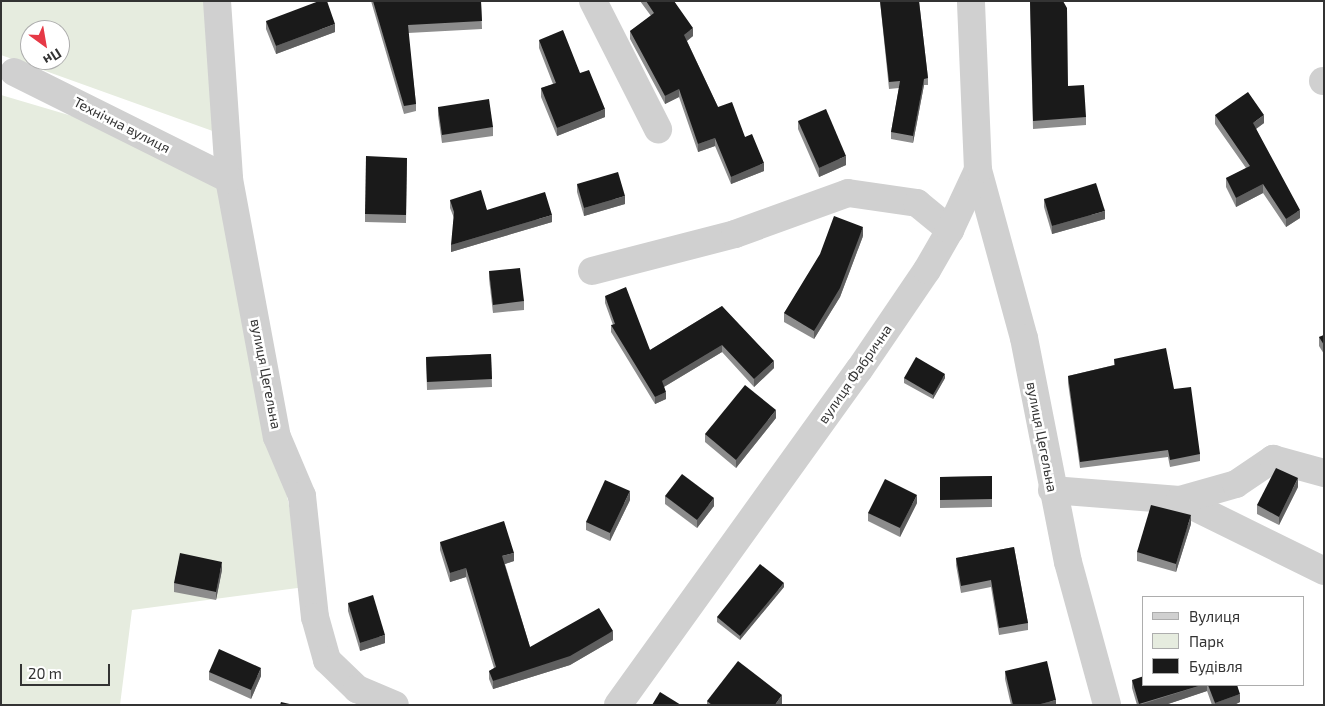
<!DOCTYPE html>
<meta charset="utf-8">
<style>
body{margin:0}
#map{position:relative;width:1325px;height:706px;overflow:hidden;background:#fff;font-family:"Exo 2",sans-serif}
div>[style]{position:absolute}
.green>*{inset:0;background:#e6ecdf}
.minor>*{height:28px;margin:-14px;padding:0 14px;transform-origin:14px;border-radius:14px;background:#d0d0d0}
.wall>*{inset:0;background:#8c8c8c}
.shaded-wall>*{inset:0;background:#5f5f5f}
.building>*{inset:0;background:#1a1a1a}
span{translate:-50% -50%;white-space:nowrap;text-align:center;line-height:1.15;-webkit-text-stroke:5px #fff;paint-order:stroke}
.street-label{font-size:14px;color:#333}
.frame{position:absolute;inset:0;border:2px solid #333;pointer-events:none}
.legend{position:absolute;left:1142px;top:596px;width:162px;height:90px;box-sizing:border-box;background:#fff;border:1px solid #adadad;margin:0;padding:6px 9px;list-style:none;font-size:15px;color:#333}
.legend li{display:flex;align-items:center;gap:10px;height:25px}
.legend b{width:25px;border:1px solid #adadad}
.north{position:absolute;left:20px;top:20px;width:50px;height:50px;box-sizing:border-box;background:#fff;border:1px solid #adadad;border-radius:50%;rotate:148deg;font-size:14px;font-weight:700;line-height:20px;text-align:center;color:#333}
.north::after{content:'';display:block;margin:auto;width:18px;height:22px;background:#e63946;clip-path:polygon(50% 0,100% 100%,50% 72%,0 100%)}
.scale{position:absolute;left:20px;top:664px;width:90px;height:22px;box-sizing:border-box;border:2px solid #333;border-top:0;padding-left:6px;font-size:15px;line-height:18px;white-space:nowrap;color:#333;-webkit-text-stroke:4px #fff;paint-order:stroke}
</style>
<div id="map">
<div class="green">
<i style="clip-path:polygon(evenodd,1px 1px,219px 1px,221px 134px,1px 55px,1px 1px,30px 30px,60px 30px,60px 60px,30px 60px,30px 30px)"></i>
<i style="clip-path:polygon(1px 95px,221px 160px,305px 587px,132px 610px,120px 705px,1px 705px)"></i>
</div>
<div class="minor">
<i style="left:217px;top:1px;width:178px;rotate:86.1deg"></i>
<i style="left:229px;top:179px;width:262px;rotate:79.5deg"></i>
<i style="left:277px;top:437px;width:64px;rotate:67deg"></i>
<i style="left:302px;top:496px;width:122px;rotate:83.9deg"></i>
<i style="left:315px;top:617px;width:45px;rotate:74.4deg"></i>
<i style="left:327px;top:660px;width:42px;rotate:44deg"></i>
<i style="left:357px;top:689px;width:41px;rotate:22.8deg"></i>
<i style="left:593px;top:1px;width:144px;rotate:63.1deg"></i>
<i style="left:14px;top:72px;width:240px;rotate:26.5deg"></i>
<i style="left:1323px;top:81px;width:1px"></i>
<i style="left:978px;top:170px;width:174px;rotate:74.7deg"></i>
<i style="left:1024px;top:338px;width:228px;rotate:78.9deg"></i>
<i style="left:1068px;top:562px;width:148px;rotate:74.7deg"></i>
<i style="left:592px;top:271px;width:148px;rotate:-14.5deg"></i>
<i style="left:735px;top:234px;width:120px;rotate:-19.9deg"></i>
<i style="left:848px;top:193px;width:70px;rotate:8.2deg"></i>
<i style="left:917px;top:203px;width:43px;rotate:39.3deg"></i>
<i style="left:1052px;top:490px;width:128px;rotate:4.5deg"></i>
<i style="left:1180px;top:500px;width:161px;rotate:26.2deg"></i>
<i style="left:1180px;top:500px;width:58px;rotate:-15.9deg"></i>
<i style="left:1236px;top:484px;width:45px;rotate:-34deg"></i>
<i style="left:1273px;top:459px;width:53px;rotate:15.4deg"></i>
<i style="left:618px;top:705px;width:413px;rotate:-54.3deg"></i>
<i style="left:859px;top:370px;width:121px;rotate:-55.8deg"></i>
<i style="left:927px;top:270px;width:46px;rotate:-60.1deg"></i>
<i style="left:950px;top:230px;width:66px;rotate:-65deg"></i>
<i style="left:978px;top:170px;width:169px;rotate:-92.4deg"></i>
</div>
<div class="wall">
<i style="clip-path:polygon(371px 1px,481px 1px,482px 29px,408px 33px,416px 104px,416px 111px,404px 114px)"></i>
<i style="clip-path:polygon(640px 1px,674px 1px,693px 36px,687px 41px,718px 107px,745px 137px,764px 171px,731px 184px,715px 146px,698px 152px,679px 97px,665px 104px,630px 39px,630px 31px,651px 16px)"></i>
<i style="clip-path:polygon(880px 1px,919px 1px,928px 78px,928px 85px,924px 85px,913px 143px,891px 139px,891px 132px,899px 88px,889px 89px)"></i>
<i style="clip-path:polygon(1030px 1px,1068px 86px,1086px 117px,1086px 125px,1033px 129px)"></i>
<i style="clip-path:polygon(266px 21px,335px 32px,276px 54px,266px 29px)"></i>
<i style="clip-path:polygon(539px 40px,580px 73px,605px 117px,557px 136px,541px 97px,541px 88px,553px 84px,539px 48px)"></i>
<i style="clip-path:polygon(438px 107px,493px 127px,493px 136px,442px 143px,438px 115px)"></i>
<i style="clip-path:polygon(1215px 115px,1264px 123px,1256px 129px,1300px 218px,1286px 227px,1263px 193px,1236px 207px,1226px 187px,1226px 178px,1246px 168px,1215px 124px)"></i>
<i style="clip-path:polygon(798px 121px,846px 165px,819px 177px,798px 129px)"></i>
<i style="clip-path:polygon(407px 158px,406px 223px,365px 222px,365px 214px)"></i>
<i style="clip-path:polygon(577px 184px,625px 204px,584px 216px,577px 192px)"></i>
<i style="clip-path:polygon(1044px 199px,1105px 219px,1052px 234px,1044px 207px)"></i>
<i style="clip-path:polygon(450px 200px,487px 210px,552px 222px,451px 252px,454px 218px,450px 208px)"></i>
<i style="clip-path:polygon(863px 236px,840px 297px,814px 339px,784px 322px,784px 313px)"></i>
<i style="clip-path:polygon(489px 271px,524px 301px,524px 310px,493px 313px,489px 279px)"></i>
<i style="clip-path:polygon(605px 296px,650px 350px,722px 306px,774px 368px,754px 387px,722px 352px,664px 387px,666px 399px,655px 404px,611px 332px,611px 325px,613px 325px,605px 303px)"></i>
<i style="clip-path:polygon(1324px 335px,1324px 354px,1319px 346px,1319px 337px)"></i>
<i style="clip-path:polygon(491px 354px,492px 387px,427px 390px,426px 357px)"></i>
<i style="clip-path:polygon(1114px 359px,1174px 389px,1200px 454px,1200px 461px,1170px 467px,1168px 457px,1080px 468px,1068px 383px,1068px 376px,1114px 365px)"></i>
<i style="clip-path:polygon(904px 378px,945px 378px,933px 399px,904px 383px)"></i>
<i style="clip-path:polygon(776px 418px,736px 468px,705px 442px,705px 434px)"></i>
<i style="clip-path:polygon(992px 476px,992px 507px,940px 508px,940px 477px)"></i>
<i style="clip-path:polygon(1298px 487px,1279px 525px,1257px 514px,1257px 505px)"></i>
<i style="clip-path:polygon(665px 496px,714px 506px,697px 528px,665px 504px)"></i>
<i style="clip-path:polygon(630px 500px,610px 541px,586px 530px,586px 522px)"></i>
<i style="clip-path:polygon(917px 503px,900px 537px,868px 521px,868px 513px)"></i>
<i style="clip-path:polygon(1191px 524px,1176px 572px,1137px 561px,1137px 552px)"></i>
<i style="clip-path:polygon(440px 542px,514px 561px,505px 564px,530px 647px,613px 640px,570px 665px,493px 689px,489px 679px,489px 671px,494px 668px,466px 577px,450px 582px,440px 550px)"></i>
<i style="clip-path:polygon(1014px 547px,1028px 623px,1028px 630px,999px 635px,991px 587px,961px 593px,956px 565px,956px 558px)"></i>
<i style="clip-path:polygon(222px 570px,216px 600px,174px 592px,174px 583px)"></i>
<i style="clip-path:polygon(784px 587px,740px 640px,717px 622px,717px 617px)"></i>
<i style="clip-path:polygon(348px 603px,385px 643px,360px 651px,348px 611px)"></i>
<i style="clip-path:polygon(1005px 671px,1056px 705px,1011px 705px,1005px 679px)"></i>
<i style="clip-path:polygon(209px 672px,261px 676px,251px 699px,209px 680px)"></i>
<i style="clip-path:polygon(1132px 680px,1144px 685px,1237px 685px,1240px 702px,1234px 705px,1212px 705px,1207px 691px,1165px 705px,1137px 705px,1132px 688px)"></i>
<i style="clip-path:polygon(707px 701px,782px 704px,781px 705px,707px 705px)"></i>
</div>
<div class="shaded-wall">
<i style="clip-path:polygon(335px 24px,335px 32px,276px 54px,276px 46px)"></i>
<i style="clip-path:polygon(693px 28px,693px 36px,684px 43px,684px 35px)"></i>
<i style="clip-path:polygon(924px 79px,924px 85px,913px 143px,913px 136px)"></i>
<i style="clip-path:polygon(679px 89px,679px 97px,665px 104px,665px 96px)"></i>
<i style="clip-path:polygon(605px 109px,605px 117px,557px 136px,557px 128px)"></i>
<i style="clip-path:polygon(1264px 115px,1264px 123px,1253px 131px,1253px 123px)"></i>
<i style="clip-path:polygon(715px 138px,715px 146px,698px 152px,698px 144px)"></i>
<i style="clip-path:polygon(846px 156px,846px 165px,819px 177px,819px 168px)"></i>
<i style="clip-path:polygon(764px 163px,764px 171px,731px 184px,731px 177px)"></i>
<i style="clip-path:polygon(1263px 184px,1263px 193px,1236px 207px,1236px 198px)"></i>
<i style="clip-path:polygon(625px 196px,625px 204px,584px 216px,584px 208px)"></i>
<i style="clip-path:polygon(1300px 210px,1300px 218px,1286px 227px,1286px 219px)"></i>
<i style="clip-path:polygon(1105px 211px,1105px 219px,1052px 234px,1052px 226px)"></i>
<i style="clip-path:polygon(552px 215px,552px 222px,451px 252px,451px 245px)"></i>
<i style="clip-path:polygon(863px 227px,863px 236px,840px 297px,814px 339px,814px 331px)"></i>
<i style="clip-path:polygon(722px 345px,722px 352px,662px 388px,662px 381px)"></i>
<i style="clip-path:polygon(774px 361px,774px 368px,754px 387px,754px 379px)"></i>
<i style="clip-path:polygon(945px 374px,945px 378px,933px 399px,933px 395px)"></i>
<i style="clip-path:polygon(666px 392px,666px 399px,655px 404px,655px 397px)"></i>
<i style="clip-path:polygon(776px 410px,776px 418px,736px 468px,736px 460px)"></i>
<i style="clip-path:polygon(1298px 478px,1298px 487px,1279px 525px,1279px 517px)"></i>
<i style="clip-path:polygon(630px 491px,630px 500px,610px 541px,610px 533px)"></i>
<i style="clip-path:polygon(917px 495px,917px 503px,900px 537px,900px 528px)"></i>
<i style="clip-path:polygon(714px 498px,714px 506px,697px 528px,697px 520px)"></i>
<i style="clip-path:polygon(1191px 515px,1191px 524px,1176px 572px,1176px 564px)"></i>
<i style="clip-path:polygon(514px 553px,514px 561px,502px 565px,502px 556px)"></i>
<i style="clip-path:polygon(222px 562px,222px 570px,216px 600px,216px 592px)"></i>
<i style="clip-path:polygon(466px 568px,466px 577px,450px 582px,450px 573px)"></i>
<i style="clip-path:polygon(784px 583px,784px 587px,740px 640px,740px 636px)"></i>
<i style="clip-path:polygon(613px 631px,613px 640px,570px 665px,493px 689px,493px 681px)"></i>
<i style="clip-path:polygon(385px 635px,385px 643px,360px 651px,360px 643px)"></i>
<i style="clip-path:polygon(261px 668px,261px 676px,251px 699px,251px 690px)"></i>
<i style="clip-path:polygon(1202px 685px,1207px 685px,1207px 691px,1165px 705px,1139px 705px)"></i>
<i style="clip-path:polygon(1240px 694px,1240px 702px,1234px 705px,1215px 705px,1215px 703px)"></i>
<i style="clip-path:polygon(782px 695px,782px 704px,781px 705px,775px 705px)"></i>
<i style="clip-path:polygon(1056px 700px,1056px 705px,1037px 705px)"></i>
</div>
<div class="building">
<i style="clip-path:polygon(319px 1px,327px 1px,335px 24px,276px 46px,266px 21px)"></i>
<i style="clip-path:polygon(373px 1px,481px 1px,482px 21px,408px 25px,416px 104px,404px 106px)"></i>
<i style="clip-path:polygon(646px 1px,674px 1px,693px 28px,684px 35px,718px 107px,732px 102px,745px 137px,752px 134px,764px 163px,731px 177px,715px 138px,698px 144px,679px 89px,665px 96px,630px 31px,654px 13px)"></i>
<i style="clip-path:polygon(880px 1px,919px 1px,928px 78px,924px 79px,913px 136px,891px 132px,900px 81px,889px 82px)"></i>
<i style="clip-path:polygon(1030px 1px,1063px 1px,1067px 8px,1068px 86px,1084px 85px,1086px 117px,1033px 121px)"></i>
<i style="clip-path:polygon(563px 30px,580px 73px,589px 70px,605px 109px,557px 128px,541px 88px,556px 83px,539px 40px)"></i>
<i style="clip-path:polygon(1248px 92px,1264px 115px,1253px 123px,1300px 210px,1286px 219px,1263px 184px,1236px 198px,1226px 178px,1250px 166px,1215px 115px)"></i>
<i style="clip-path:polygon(489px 99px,493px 127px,442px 135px,438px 107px)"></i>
<i style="clip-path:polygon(826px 109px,846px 156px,819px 168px,798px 121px)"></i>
<i style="clip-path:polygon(366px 156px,407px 158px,406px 215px,365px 214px)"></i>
<i style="clip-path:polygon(618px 172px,625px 196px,584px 208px,577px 184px)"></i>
<i style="clip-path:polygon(1096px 183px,1105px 211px,1052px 226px,1044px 199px)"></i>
<i style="clip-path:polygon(481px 190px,487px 210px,545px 192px,552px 215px,451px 245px,454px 212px,450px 200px)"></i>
<i style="clip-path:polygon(834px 216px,863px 227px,840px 288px,814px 331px,784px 313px,820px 254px)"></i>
<i style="clip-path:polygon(520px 268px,524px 301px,493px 305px,489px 271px)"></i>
<i style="clip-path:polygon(626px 287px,650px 350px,722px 306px,774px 361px,754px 379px,722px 345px,662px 381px,666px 392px,655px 397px,611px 325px,615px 324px,605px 296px)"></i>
<i style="clip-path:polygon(1324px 335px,1324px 345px,1319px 337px)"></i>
<i style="clip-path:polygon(1166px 348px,1174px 389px,1191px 387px,1200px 454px,1170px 460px,1168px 450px,1080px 462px,1068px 376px,1115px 365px,1114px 359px)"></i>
<i style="clip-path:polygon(491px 354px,492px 379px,427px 382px,426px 357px)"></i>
<i style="clip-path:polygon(916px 357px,945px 374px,933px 395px,904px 378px)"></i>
<i style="clip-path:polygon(745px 385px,776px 410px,736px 460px,705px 434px)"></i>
<i style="clip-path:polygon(1276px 468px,1298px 478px,1279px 517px,1257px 505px)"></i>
<i style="clip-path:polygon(682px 474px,714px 498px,697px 520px,665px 496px)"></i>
<i style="clip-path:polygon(992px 476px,992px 499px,940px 500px,940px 477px)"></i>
<i style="clip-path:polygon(885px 479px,917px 495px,900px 528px,868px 513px)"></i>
<i style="clip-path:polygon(605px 480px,630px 491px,610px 533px,586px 522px)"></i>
<i style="clip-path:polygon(1151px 505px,1191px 515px,1176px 564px,1137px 552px)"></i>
<i style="clip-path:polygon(504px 521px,514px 553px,502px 556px,530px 647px,599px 608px,613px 631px,570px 656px,493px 681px,489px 671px,496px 667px,466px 568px,450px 573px,440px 542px)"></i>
<i style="clip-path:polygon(1014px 547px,1028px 623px,999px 628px,991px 580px,961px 586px,956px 558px)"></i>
<i style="clip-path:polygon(180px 553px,222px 562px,216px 592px,174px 583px)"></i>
<i style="clip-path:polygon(760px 564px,784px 583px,740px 636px,717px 617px)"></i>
<i style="clip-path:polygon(373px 595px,385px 635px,360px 643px,348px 603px)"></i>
<i style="clip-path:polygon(219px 649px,261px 668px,251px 690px,209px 672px)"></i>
<i style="clip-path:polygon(738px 661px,782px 695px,775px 705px,712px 705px,707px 701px)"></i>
<i style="clip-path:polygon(1047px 661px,1056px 700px,1037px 705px,1013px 705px,1005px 671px)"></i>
<i style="clip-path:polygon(1144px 676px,1144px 685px,1202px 685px,1139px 704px,1132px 680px)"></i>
<i style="clip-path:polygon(1208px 685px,1237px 685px,1240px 694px,1215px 703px)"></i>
<i style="clip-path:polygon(660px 692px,681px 705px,652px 705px)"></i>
<i style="clip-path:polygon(281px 702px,294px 705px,280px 705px)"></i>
</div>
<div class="street-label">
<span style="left:122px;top:125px;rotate:27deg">Технічна вулиця</span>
<span style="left:266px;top:374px;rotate:79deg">вулиця Цегельна</span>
<span style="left:855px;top:374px;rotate:-55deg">вулиця Фабрична</span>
<span style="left:1042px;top:437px;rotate:79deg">вулиця Цегельна</span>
</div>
<div class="frame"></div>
<ul class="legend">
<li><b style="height:6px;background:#d0d0d0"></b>Вулиця</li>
<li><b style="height:14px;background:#e6ecdf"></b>Парк</li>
<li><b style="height:14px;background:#1a1a1a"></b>Будівля</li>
</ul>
<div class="north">Пн</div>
<div class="scale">20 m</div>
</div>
